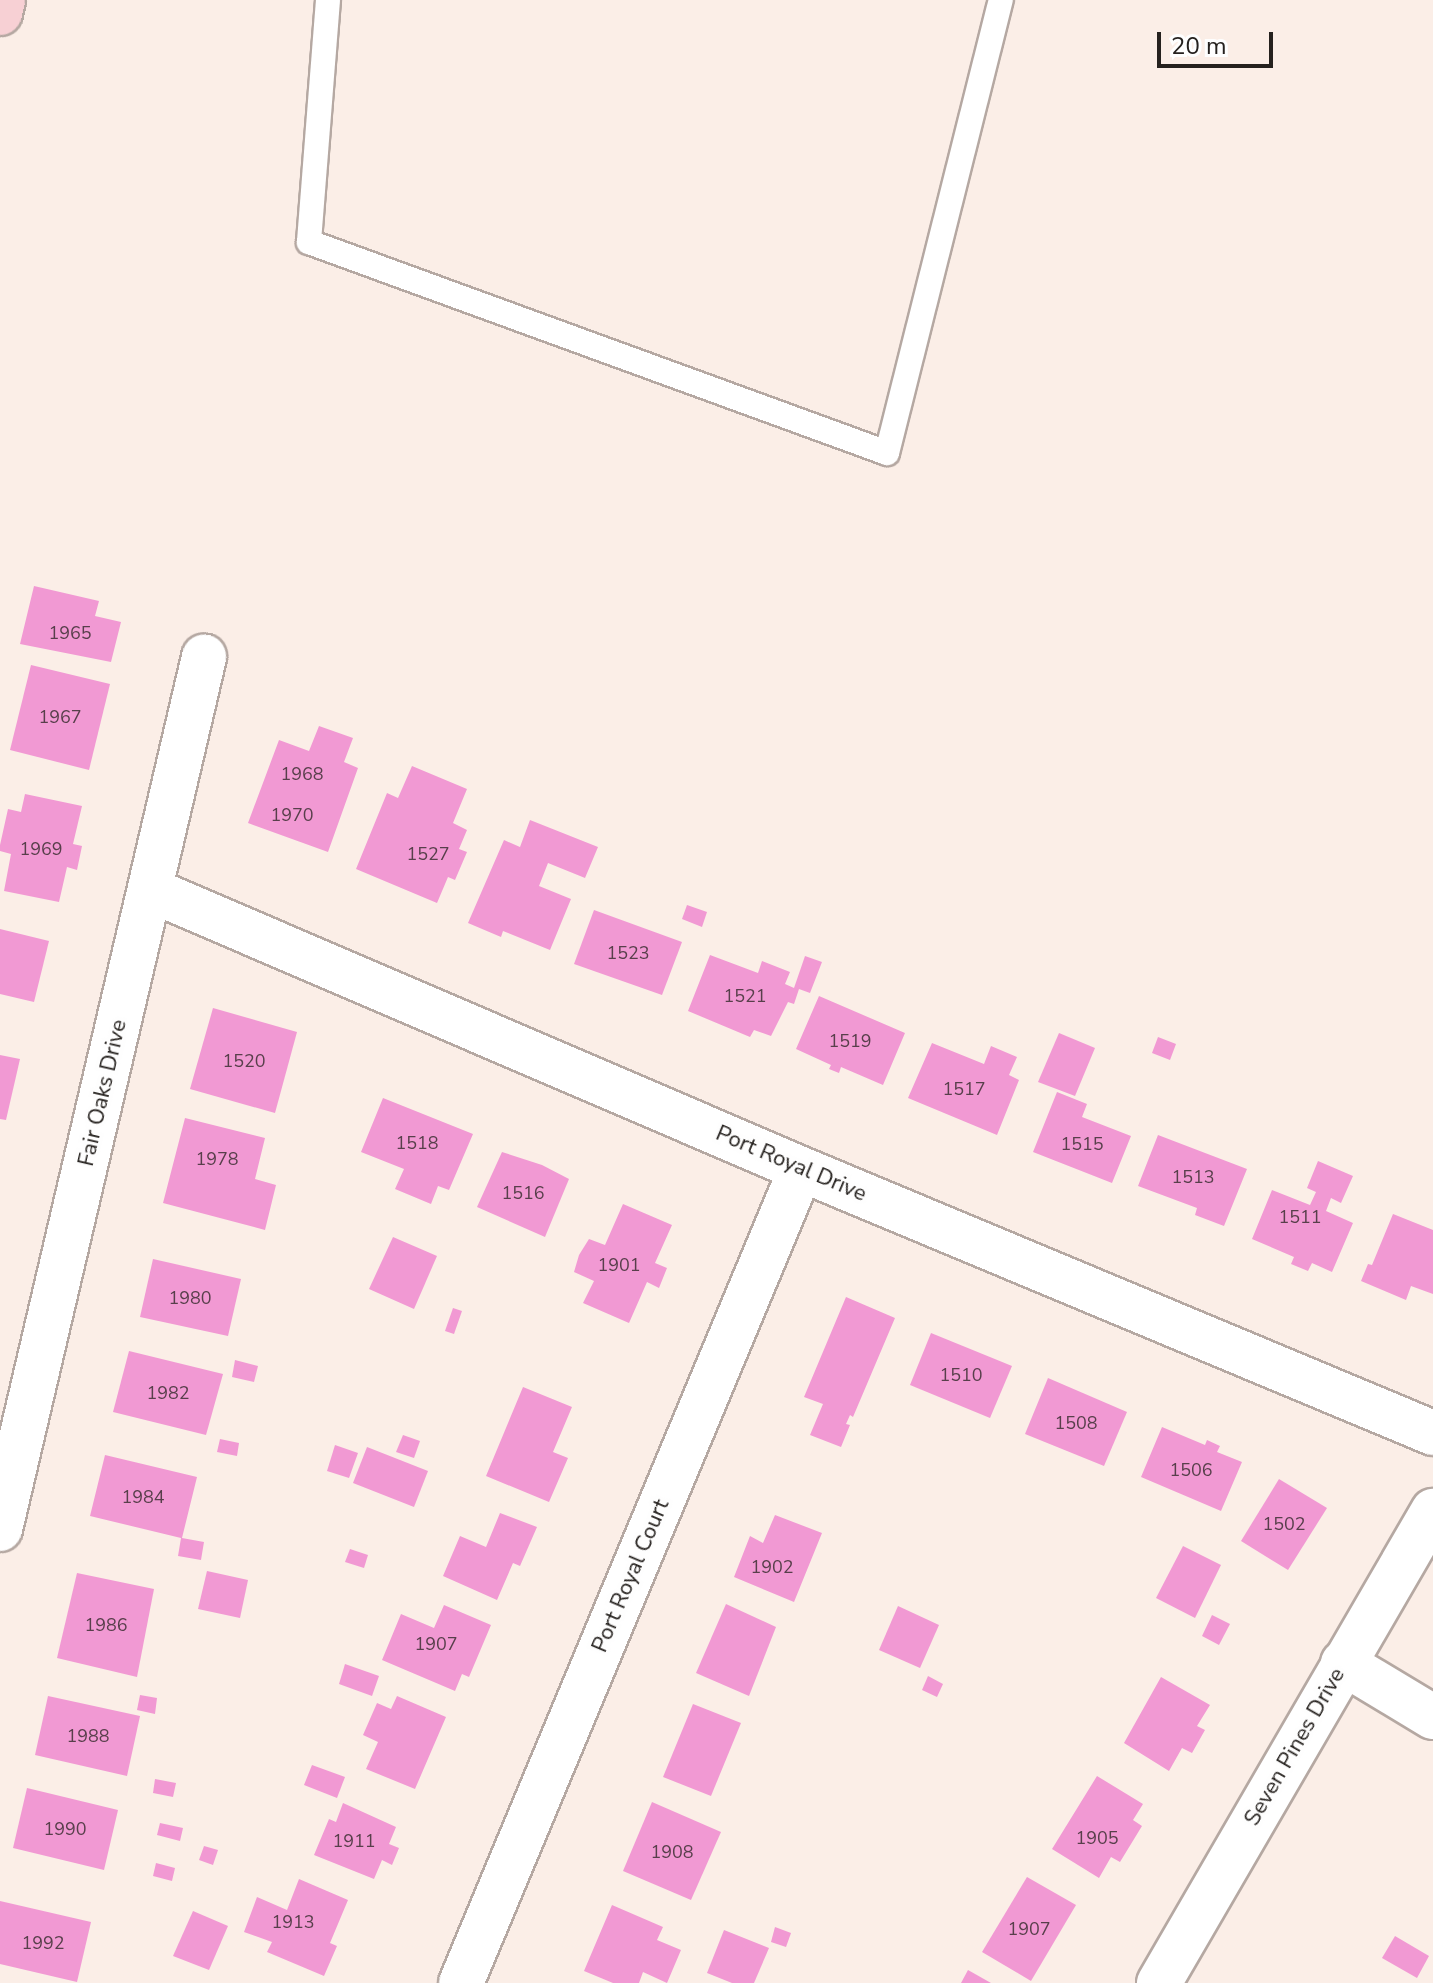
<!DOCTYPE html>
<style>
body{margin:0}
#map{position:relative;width:1433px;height:1983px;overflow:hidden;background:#fbeee7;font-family:"Nunito Sans",sans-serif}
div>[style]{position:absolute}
.building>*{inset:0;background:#f199d3}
.roads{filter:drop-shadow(2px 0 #b5a8a2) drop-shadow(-2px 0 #b5a8a2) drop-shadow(0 2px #b5a8a2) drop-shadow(0 -2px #b5a8a2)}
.lane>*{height:24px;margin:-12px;padding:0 12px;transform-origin:12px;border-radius:12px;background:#fff}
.street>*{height:44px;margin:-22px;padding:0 22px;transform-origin:22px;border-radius:22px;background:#fff}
.primary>*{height:44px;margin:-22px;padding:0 22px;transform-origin:22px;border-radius:22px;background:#f7d0d4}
span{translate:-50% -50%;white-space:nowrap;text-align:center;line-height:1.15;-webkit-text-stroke:8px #fefefe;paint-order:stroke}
.number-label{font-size:18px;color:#583f4b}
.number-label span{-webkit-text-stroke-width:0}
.street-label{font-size:22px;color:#25211e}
.scale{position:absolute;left:1157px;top:32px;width:116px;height:36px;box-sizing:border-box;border:4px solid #25211e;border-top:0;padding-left:10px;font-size:24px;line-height:28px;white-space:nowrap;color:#25211e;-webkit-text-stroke:6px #fefefe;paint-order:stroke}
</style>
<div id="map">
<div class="building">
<i style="clip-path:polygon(34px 586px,99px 601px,95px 616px,121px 622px,111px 662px,20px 644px)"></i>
<i style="clip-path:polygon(31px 665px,110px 684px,89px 770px,10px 750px)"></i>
<i style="clip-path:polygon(319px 726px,353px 738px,344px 762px,358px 768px,328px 852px,248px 823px,279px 740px,309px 751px)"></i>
<i style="clip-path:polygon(412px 766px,467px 789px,453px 823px,467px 830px,459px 849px,467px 852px,455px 880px,448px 877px,437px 903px,356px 869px,387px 793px,398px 798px)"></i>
<i style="clip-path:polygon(25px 794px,82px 806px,73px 844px,82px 846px,77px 870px,67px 867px,59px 902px,4px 891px,11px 854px,0 851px,0 845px,8px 809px,21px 812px)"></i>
<i style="clip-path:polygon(530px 820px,598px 847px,585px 878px,548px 863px,539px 886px,571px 899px,550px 950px,503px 931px,501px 937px,468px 923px,504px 840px,520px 847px)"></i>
<i style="clip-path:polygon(687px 905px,707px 912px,702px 927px,682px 919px)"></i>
<i style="clip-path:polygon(594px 910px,682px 942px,662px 995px,574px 964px)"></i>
<i style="clip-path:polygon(0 929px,49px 941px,34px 1002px,0 994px)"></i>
<i style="clip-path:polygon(710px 955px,758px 973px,762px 961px,790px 972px,785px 984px,794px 988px,805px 956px,822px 962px,810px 993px,799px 989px,794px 1004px,788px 1002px,771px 1036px,754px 1030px,750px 1037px,688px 1011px)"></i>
<i style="clip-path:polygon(819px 996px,905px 1033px,883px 1085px,841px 1067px,839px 1073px,829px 1069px,831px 1065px,796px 1049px)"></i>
<i style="clip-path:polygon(213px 1008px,297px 1032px,275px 1113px,190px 1089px)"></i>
<i style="clip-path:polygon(1059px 1033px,1095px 1048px,1075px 1096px,1038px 1082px)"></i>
<i style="clip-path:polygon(1158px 1037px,1176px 1044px,1170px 1060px,1152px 1053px)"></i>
<i style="clip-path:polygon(932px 1043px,984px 1064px,991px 1046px,1017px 1057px,1009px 1075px,1019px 1080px,997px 1135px,908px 1098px)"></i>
<i style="clip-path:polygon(0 1055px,20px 1059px,6px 1120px,0 1119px)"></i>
<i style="clip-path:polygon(1057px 1092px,1087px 1104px,1082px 1117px,1131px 1136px,1112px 1183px,1033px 1152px)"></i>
<i style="clip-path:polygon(383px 1098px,473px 1134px,449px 1190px,438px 1186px,431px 1204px,395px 1189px,404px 1169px,361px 1152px)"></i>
<i style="clip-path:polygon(185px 1118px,265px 1138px,255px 1179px,276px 1185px,265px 1230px,163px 1203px)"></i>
<i style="clip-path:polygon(1158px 1135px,1247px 1169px,1224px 1226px,1195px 1215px,1197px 1208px,1138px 1186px)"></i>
<i style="clip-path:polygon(502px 1152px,542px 1165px,569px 1179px,545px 1237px,477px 1207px)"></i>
<i style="clip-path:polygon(1318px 1161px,1353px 1176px,1341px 1203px,1331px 1198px,1326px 1211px,1353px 1223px,1332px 1272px,1312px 1263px,1308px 1271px,1291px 1264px,1294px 1257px,1252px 1239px,1272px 1190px,1310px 1205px,1316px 1192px,1307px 1188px)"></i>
<i style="clip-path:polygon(623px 1204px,672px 1225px,655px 1263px,667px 1268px,659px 1288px,647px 1282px,629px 1323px,583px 1303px,594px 1281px,574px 1272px,579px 1255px,589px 1239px,605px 1245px)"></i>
<i style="clip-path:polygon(1393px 1214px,1433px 1230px,1433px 1294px,1411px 1286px,1406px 1300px,1361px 1281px,1368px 1264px,1372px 1265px)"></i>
<i style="clip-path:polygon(393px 1237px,437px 1256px,414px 1309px,369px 1289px)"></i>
<i style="clip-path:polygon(153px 1259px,241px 1279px,228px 1336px,140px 1317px)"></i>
<i style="clip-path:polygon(846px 1297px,895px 1318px,853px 1417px,850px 1415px,846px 1424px,850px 1425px,841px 1447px,810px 1435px,823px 1404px,804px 1397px)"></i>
<i style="clip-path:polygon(453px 1308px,462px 1311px,454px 1334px,445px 1331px)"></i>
<i style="clip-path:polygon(931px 1333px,1012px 1366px,990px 1418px,910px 1385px)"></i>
<i style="clip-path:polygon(129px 1351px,223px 1374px,206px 1435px,113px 1412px)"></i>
<i style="clip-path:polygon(235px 1360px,258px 1366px,254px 1382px,232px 1377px)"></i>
<i style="clip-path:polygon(1048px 1378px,1127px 1412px,1104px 1466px,1025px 1434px)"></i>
<i style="clip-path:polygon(523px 1387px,572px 1407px,553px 1452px,568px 1458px,549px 1502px,486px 1476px)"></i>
<i style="clip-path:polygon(1162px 1427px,1205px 1445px,1207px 1440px,1220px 1446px,1217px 1452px,1242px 1462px,1221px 1511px,1141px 1477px)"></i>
<i style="clip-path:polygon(403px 1435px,420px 1441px,414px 1458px,396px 1452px)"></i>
<i style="clip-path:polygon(220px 1439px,239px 1443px,237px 1456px,217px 1452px)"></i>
<i style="clip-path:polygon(335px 1445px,358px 1453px,349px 1478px,327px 1471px)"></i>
<i style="clip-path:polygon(367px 1447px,428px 1471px,414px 1507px,353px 1483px)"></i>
<i style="clip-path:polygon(105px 1455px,197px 1477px,182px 1538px,204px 1542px,201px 1560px,178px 1556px,181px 1538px,90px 1516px)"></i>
<i style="clip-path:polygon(1279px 1479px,1327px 1508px,1288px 1570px,1241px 1541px)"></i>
<i style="clip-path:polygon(500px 1513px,537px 1527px,520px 1566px,513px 1563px,497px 1600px,443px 1576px,460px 1536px,486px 1547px)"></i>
<i style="clip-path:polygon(775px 1515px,822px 1533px,794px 1602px,734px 1577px,750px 1536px,763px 1543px)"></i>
<i style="clip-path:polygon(1183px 1546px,1221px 1565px,1195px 1618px,1156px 1598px)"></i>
<i style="clip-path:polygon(350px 1549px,368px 1555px,364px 1568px,345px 1562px)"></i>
<i style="clip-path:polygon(207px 1571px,248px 1580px,240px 1618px,198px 1609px)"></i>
<i style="clip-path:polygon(77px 1573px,154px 1589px,137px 1677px,57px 1658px)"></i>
<i style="clip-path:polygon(726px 1604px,776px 1627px,749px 1696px,696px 1673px)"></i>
<i style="clip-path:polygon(444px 1605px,491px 1625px,469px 1677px,462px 1674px,455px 1691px,382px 1660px,401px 1614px,434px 1628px)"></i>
<i style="clip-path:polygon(898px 1606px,939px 1625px,920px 1668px,879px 1650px)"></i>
<i style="clip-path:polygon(1212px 1615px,1230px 1624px,1219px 1645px,1202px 1636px)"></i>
<i style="clip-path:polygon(345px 1664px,379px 1676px,372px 1696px,339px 1684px)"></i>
<i style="clip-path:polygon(928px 1676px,943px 1684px,937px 1697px,922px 1690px)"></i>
<i style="clip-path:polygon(1161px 1677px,1210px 1705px,1197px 1726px,1205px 1730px,1192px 1753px,1182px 1748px,1169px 1771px,1124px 1743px)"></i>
<i style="clip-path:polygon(140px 1695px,157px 1698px,155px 1714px,137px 1710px)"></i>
<i style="clip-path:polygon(48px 1696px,140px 1716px,127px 1776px,35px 1755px)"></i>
<i style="clip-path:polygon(397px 1696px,446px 1717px,415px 1789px,366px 1769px,378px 1742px,363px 1735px,377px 1703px,391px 1709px)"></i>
<i style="clip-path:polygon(693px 1704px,741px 1723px,711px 1796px,663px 1777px)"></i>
<i style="clip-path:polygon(312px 1765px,345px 1777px,337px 1798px,304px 1785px)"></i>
<i style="clip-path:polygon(1097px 1776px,1143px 1804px,1133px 1820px,1142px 1826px,1120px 1862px,1111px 1857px,1099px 1878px,1052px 1849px)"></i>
<i style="clip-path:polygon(155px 1779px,176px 1783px,173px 1797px,153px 1793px)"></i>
<i style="clip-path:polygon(27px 1788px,118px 1810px,104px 1870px,13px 1848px)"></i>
<i style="clip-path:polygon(652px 1802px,721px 1832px,691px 1900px,623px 1871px)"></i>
<i style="clip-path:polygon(343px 1803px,396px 1827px,389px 1844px,399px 1848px,392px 1865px,382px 1860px,374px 1879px,314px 1855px,329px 1819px,336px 1822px)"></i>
<i style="clip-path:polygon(160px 1823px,183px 1828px,180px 1841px,157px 1835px)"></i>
<i style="clip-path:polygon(204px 1846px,218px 1850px,213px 1865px,199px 1860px)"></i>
<i style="clip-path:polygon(156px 1863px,175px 1868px,172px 1881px,153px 1876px)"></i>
<i style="clip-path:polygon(1027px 1877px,1076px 1905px,1031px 1981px,982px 1952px)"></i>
<i style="clip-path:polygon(299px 1879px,348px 1900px,330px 1943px,337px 1946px,324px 1976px,267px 1952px,272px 1942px,244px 1932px,257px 1897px,287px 1910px)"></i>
<i style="clip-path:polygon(0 1901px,91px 1922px,77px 1982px,0 1964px)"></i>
<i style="clip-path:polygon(612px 1905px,663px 1927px,657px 1940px,681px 1950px,667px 1983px,643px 1972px,639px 1983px,613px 1983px,584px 1971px)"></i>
<i style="clip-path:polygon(193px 1911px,228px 1926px,209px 1970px,173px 1956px)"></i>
<i style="clip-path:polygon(775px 1927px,791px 1933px,786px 1947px,771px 1942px)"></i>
<i style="clip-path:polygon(724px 1930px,769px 1948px,754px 1983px,732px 1983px,707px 1973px)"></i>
<i style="clip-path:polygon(1395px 1936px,1429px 1956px,1417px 1978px,1382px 1958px)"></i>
<i style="clip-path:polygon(968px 1970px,991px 1983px,961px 1983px)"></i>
</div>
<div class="roads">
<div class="lane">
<i style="left:328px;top:0;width:243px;rotate:94.5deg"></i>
<i style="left:309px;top:242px;width:615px;rotate:20.05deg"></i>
<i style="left:887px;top:453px;width:467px;rotate:-75.9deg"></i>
</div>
<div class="street">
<i style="left:151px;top:890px;width:707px;rotate:23.23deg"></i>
<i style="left:801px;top:1169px;width:685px;rotate:22.67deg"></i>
<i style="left:0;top:1529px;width:896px;rotate:-76.83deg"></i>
<i style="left:1343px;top:1663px;width:105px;rotate:31deg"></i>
<i style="left:461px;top:1983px;width:882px;rotate:-67.33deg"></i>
<i style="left:1159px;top:1983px;width:546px;rotate:-59.86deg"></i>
</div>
<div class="primary">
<i style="left:0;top:13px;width:13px;rotate:-77deg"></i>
</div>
</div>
<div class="number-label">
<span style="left:70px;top:633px">1965</span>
<span style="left:60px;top:717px">1967</span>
<span style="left:302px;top:774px">1968</span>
<span style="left:292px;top:815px">1970</span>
<span style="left:41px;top:849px">1969</span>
<span style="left:428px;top:854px">1527</span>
<span style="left:628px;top:953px">1523</span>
<span style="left:745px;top:996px">1521</span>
<span style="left:850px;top:1041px">1519</span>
<span style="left:244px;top:1061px">1520</span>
<span style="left:964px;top:1089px">1517</span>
<span style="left:417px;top:1143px">1518</span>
<span style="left:1082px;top:1144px">1515</span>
<span style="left:217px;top:1159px">1978</span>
<span style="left:1193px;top:1177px">1513</span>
<span style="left:523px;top:1193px">1516</span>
<span style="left:1300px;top:1217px">1511</span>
<span style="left:619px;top:1265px">1901</span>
<span style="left:190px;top:1298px">1980</span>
<span style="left:961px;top:1375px">1510</span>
<span style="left:168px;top:1393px">1982</span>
<span style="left:1076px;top:1423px">1508</span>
<span style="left:1191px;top:1470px">1506</span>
<span style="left:143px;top:1497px">1984</span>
<span style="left:1284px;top:1524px">1502</span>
<span style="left:772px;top:1567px">1902</span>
<span style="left:106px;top:1625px">1986</span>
<span style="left:436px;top:1644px">1907</span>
<span style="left:88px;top:1736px">1988</span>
<span style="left:65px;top:1829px">1990</span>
<span style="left:1097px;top:1838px">1905</span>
<span style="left:354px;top:1841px">1911</span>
<span style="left:672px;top:1852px">1908</span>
<span style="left:293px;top:1922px">1913</span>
<span style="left:1029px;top:1929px">1907</span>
<span style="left:43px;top:1943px">1992</span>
</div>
<div class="street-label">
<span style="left:103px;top:1093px;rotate:-77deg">Fair Oaks Drive</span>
<span style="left:791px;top:1164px;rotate:23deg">Port Royal Drive</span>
<span style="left:631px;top:1576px;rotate:-67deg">Port Royal Court</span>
<span style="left:1295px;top:1747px;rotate:-60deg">Seven Pines Drive</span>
</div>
<div class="scale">20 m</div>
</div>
